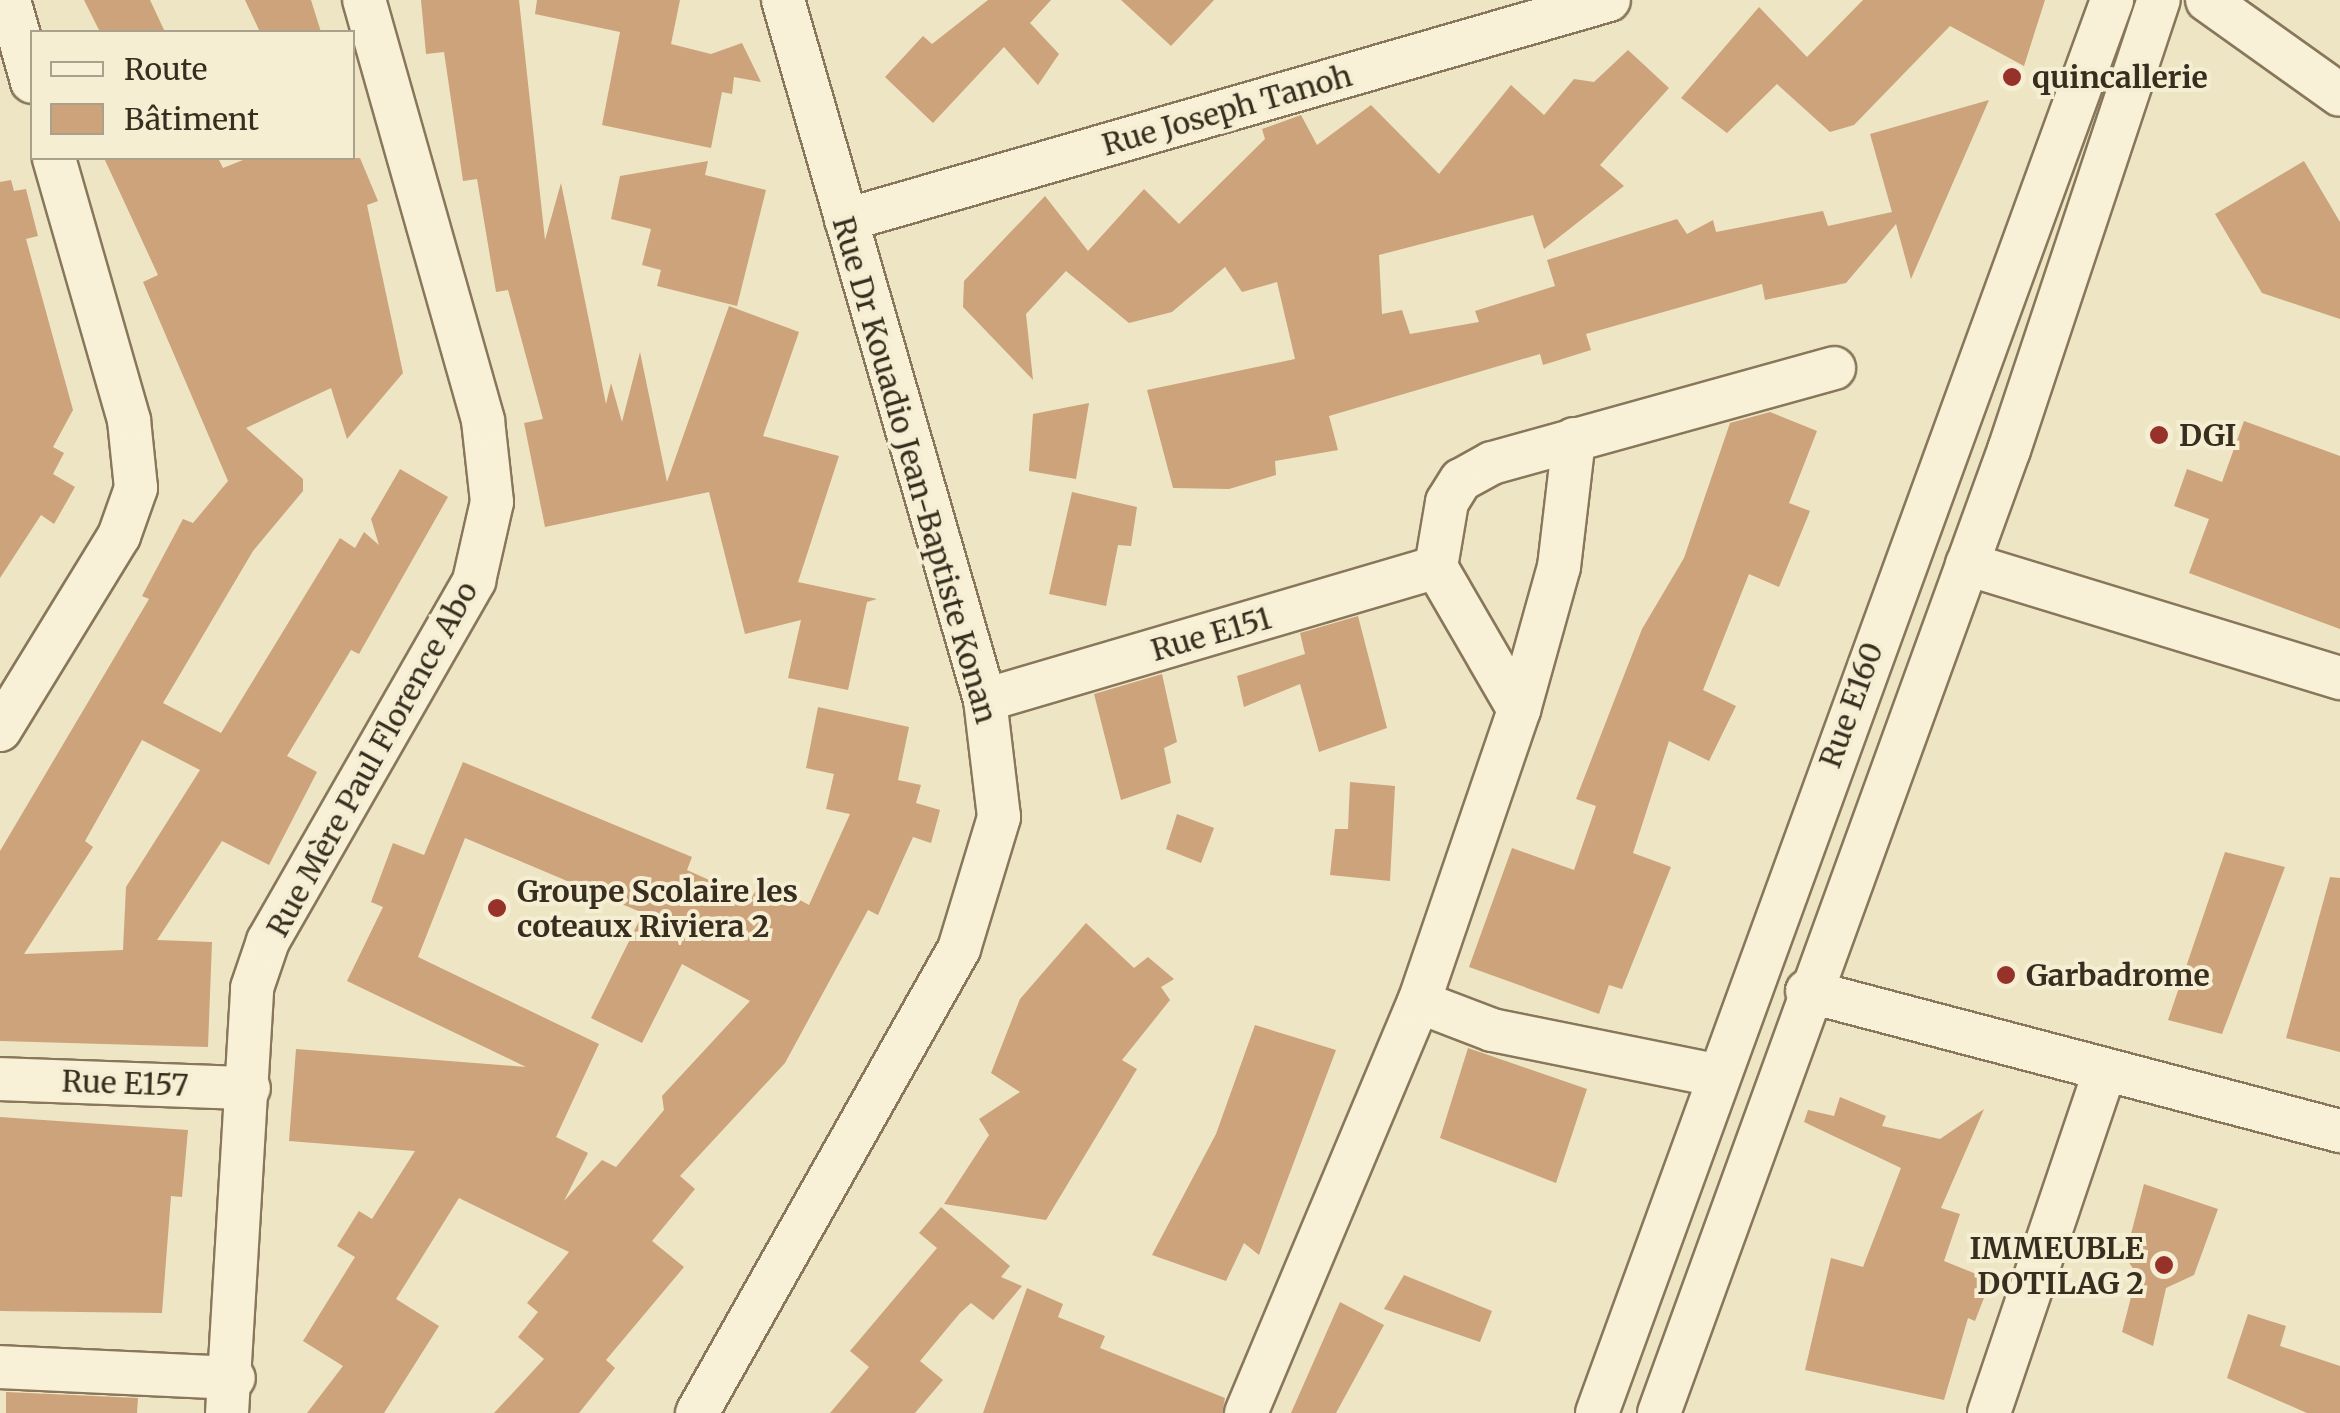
<!DOCTYPE html>
<meta charset="utf-8">
<style>
body{margin:0}
#map{position:relative;width:2340px;height:1413px;overflow:hidden;background:#eee5c4;font-family:Merriweather,serif}
div>[style]{position:absolute}
.building>*{inset:0;background:#cca37a}
.roads{filter:drop-shadow(2px 0 #88775a) drop-shadow(-2px 0 #88775a) drop-shadow(0 2px #88775a) drop-shadow(0 -2px #88775a)}
.minor>*{height:42px;margin:-21px;padding:0 21px;transform-origin:21px;border-radius:21px;background:#f9f1d7}
.dots>*{width:28px;height:28px;translate:-50% -50%;box-sizing:border-box;border:5px solid #f5eed3;border-radius:50%}
span{translate:-50% -50%;white-space:nowrap;text-align:center;line-height:1.15;-webkit-text-stroke:8px #f5eed3;paint-order:stroke}
.poi-label{font-size:30px;color:#382d1e;font-weight:700}
.left{translate:0 -50%;text-align:left}
.right{translate:-100% -50%;text-align:right}
.street-label{font-size:30px;color:#382d1e}
.legend{position:absolute;left:30px;top:30px;width:325px;height:130px;box-sizing:border-box;background:#f5eed3;border:2px solid #a9a18b;margin:0;padding:12px 18px;list-style:none;font-size:30px;color:#382d1e}
.legend li{display:flex;align-items:center;gap:20px;height:50px}
.legend b{width:50px;border:2px solid #a9a18b}
</style>
<div id="map">
<div class="building">
<i style="clip-path:polygon(84px 0,150px 0,165px 32px,100px 32px)"></i>
<i style="clip-path:polygon(245px 0,311px 0,321px 32px,260px 32px)"></i>
<i style="clip-path:polygon(421px 0,519px 0,545px 240px,561px 183px,606px 404px,611px 383px,622px 422px,640px 352px,667px 482px,729px 306px,799px 332px,763px 436px,839px 456px,798px 582px,877px 599px,867px 602px,848px 690px,788px 678px,801px 620px,745px 634px,709px 492px,545px 527px,524px 423px,543px 419px,508px 290px,496px 292px,477px 179px,463px 181px,444px 52px,426px 54px)"></i>
<i style="clip-path:polygon(537px 0,680px 0,671px 44px,711px 54px,742px 43px,761px 82px,734px 77px,732px 94px,722px 92px,711px 148px,602px 125px,620px 32px,535px 14px)"></i>
<i style="clip-path:polygon(988px 0,1051px 0,1030px 23px,1059px 54px,1038px 85px,1004px 47px,933px 123px,885px 77px,923px 36px,932px 44px)"></i>
<i style="clip-path:polygon(1121px 0,1214px 0,1171px 46px)"></i>
<i style="clip-path:polygon(1863px 0,2045px 0,2024px 66px,1950px 26px,1854px 125px,1830px 132px,1777px 84px,1727px 133px,1681px 98px,1759px 7px,1807px 57px)"></i>
<i style="clip-path:polygon(1628px 50px,1669px 88px,1600px 165px,1624px 186px,1544px 249px,1533px 215px,1379px 255px,1382px 314px,1402px 310px,1410px 334px,1479px 322px,1475px 311px,1555px 286px,1547px 260px,1677px 219px,1687px 234px,1713px 220px,1716px 232px,1823px 211px,1828px 226px,1892px 212px,1870px 134px,1989px 100px,1911px 279px,1896px 224px,1846px 283px,1765px 300px,1762px 284px,1586px 334px,1591px 350px,1543px 365px,1540px 354px,1329px 416px,1338px 450px,1275px 461px,1276px 475px,1229px 489px,1173px 488px,1147px 390px,1295px 359px,1277px 282px,1242px 292px,1225px 267px,1172px 312px,1129px 323px,1066px 271px,1026px 314px,1033px 380px,963px 307px,964px 281px,1045px 196px,1088px 251px,1144px 189px,1179px 224px,1265px 139px,1262px 129px,1301px 115px,1317px 145px,1371px 105px,1439px 174px,1511px 85px,1544px 115px,1574px 79px,1594px 82px)"></i>
<i style="clip-path:polygon(evenodd,104px 158px,218px 158px,223px 168px,248px 158px,360px 158px,378px 201px,367px 205px,403px 373px,347px 439px,331px 388px,246px 428px,303px 479px,303px 491px,253px 551px,163px 703px,221px 733px,340px 538px,355px 548px,364px 532px,379px 545px,371px 519px,400px 469px,448px 497px,359px 654px,351px 650px,287px 756px,317px 772px,269px 865px,222px 841px,157px 940px,212px 942px,208px 1047px,0 1041px,0 851px,149px 599px,142px 596px,183px 519px,193px 523px,228px 481px,143px 282px,158px 275px,104px 158px,142px 740px,200px 770px,126px 887px,123px 950px,24px 954px,93px 847px,85px 841px,142px 740px)"></i>
<i style="clip-path:polygon(708px 161px,705px 175px,766px 190px,737px 306px,657px 286px,661px 270px,642px 265px,651px 229px,611px 219px,620px 176px)"></i>
<i style="clip-path:polygon(2304px 161px,2340px 222px,2340px 319px,2262px 293px,2215px 214px)"></i>
<i style="clip-path:polygon(11px 180px,14px 191px,26px 189px,38px 236px,26px 239px,73px 410px,53px 447px,64px 453px,53px 474px,75px 487px,54px 524px,41px 515px,0 578px,0 182px)"></i>
<i style="clip-path:polygon(1089px 403px,1076px 479px,1029px 471px,1033px 414px)"></i>
<i style="clip-path:polygon(1770px 412px,1817px 431px,1789px 503px,1810px 511px,1779px 587px,1749px 574px,1703px 690px,1736px 706px,1709px 761px,1669px 741px,1633px 853px,1671px 867px,1622px 989px,1609px 985px,1599px 1014px,1469px 967px,1512px 848px,1574px 870px,1596px 806px,1576px 799px,1642px 629px,1684px 558px,1730px 423px)"></i>
<i style="clip-path:polygon(2244px 421px,2340px 456px,2340px 629px,2189px 573px,2209px 519px,2174px 506px,2187px 469px,2222px 482px)"></i>
<i style="clip-path:polygon(1072px 492px,1137px 507px,1131px 546px,1118px 545px,1106px 606px,1049px 594px)"></i>
<i style="clip-path:polygon(1358px 616px,1387px 728px,1319px 752px,1300px 684px,1244px 707px,1237px 676px,1305px 654px,1300px 633px)"></i>
<i style="clip-path:polygon(1162px 674px,1177px 742px,1164px 748px,1171px 783px,1121px 800px,1094px 694px)"></i>
<i style="clip-path:polygon(evenodd,818px 707px,909px 727px,898px 780px,921px 785px,916px 803px,940px 810px,931px 843px,913px 837px,878px 915px,868px 910px,785px 1063px,680px 1176px,695px 1189px,652px 1241px,684px 1267px,606px 1360px,615px 1368px,579px 1413px,494px 1413px,544px 1359px,518px 1337px,538px 1312px,527px 1303px,569px 1252px,459px 1198px,396px 1299px,439px 1326px,384px 1413px,307px 1413px,343px 1366px,303px 1341px,355px 1257px,337px 1246px,359px 1211px,372px 1219px,415px 1151px,289px 1141px,296px 1049px,526px 1067px,347px 981px,383px 907px,371px 902px,393px 843px,424px 855px,463px 762px,692px 857px,687px 870px,751px 899px,762px 879px,809px 905px,850px 814px,826px 809px,834px 774px,806px 768px,818px 707px,465px 838px,643px 913px,591px 1018px,642px 1043px,682px 964px,750px 1001px,662px 1096px,664px 1110px,616px 1167px,602px 1160px,564px 1201px,588px 1153px,556px 1137px,599px 1044px,418px 957px,465px 838px)"></i>
<i style="clip-path:polygon(1350px 782px,1395px 786px,1390px 881px,1330px 875px,1335px 829px,1348px 829px)"></i>
<i style="clip-path:polygon(1177px 814px,1214px 828px,1201px 863px,1166px 849px)"></i>
<i style="clip-path:polygon(2225px 852px,2285px 867px,2222px 1034px,2168px 1020px)"></i>
<i style="clip-path:polygon(2330px 877px,2340px 878px,2340px 1052px,2286px 1038px)"></i>
<i style="clip-path:polygon(1086px 923px,1134px 968px,1148px 957px,1174px 979px,1161px 987px,1170px 1000px,1122px 1060px,1137px 1069px,1046px 1220px,944px 1204px,989px 1135px,979px 1119px,1020px 1092px,991px 1073px,1020px 999px)"></i>
<i style="clip-path:polygon(1255px 1025px,1336px 1050px,1259px 1255px,1244px 1243px,1226px 1281px,1152px 1255px,1216px 1134px)"></i>
<i style="clip-path:polygon(1468px 1048px,1587px 1089px,1556px 1183px,1440px 1138px)"></i>
<i style="clip-path:polygon(1840px 1097px,1886px 1116px,1882px 1126px,1940px 1139px,1984px 1109px,1941px 1208px,1960px 1214px,1944px 1261px,1991px 1280px,1975px 1321px,1968px 1318px,1944px 1400px,1805px 1370px,1831px 1258px,1863px 1267px,1901px 1168px,1804px 1122px,1808px 1110px,1834px 1116px)"></i>
<i style="clip-path:polygon(0 1117px,188px 1130px,182px 1197px,171px 1196px,162px 1313px,0 1311px)"></i>
<i style="clip-path:polygon(2144px 1184px,2218px 1209px,2194px 1275px,2166px 1288px,2153px 1346px,2122px 1332px,2137px 1274px,2125px 1257px)"></i>
<i style="clip-path:polygon(941px 1207px,1010px 1266px,1001px 1277px,1022px 1286px,993px 1320px,971px 1303px,960px 1313px,920px 1361px,943px 1380px,915px 1413px,830px 1413px,869px 1367px,850px 1351px,937px 1248px,919px 1233px)"></i>
<i style="clip-path:polygon(1404px 1275px,1492px 1311px,1480px 1342px,1384px 1309px)"></i>
<i style="clip-path:polygon(1027px 1288px,1063px 1304px,1058px 1317px,1105px 1336px,1100px 1348px,1225px 1398px,1222px 1413px,983px 1413px)"></i>
<i style="clip-path:polygon(1340px 1302px,1384px 1325px,1336px 1413px,1291px 1413px)"></i>
<i style="clip-path:polygon(2248px 1314px,2286px 1326px,2280px 1346px,2340px 1366px,2340px 1413px,2307px 1413px,2227px 1378px)"></i>
<i style="clip-path:polygon(6px 1392px,138px 1398px,137px 1413px,6px 1413px)"></i>
</div>
<div class="roads">
<div class="minor">
<i style="left:9px;top:0;width:85px;rotate:74.3deg"></i>
<i style="left:2207px;top:0;width:163px;rotate:35.5deg"></i>
<i style="left:846px;top:220px;width:794px;rotate:-16.08deg"></i>
<i style="left:1967px;top:564px;width:390px;rotate:17deg"></i>
<i style="left:985px;top:700px;width:470px;rotate:-16.4deg"></i>
<i style="left:1519px;top:710px;width:165px;rotate:-120.1deg"></i>
<i style="left:1436px;top:567px;width:66px;rotate:-80.4deg"></i>
<i style="left:1447px;top:502px;width:26px;rotate:-58deg"></i>
<i style="left:1461px;top:480px;width:35px;rotate:-29deg"></i>
<i style="left:1492px;top:463px;width:355px;rotate:-15.5deg"></i>
<i style="left:0;top:730px;width:228px;rotate:-58.5deg"></i>
<i style="left:119px;top:536px;width:51px;rotate:-70.5deg"></i>
<i style="left:136px;top:488px;width:68px;rotate:-95.9deg"></i>
<i style="left:129px;top:420px;width:273px;rotate:-106deg"></i>
<i style="left:1807px;top:991px;width:551px;rotate:14.72deg"></i>
<i style="left:1419px;top:1002px;width:78px;rotate:21deg"></i>
<i style="left:1492px;top:1030px;width:228px;rotate:11.4deg"></i>
<i style="left:0;top:1079px;width:249px;rotate:2.1deg"></i>
<i style="left:0;top:1367px;width:234px;rotate:2.7deg"></i>
<i style="left:227px;top:1413px;width:426px;rotate:-86.6deg"></i>
<i style="left:252px;top:988px;width:50px;rotate:-71.2deg"></i>
<i style="left:268px;top:941px;width:415px;rotate:-60.2deg"></i>
<i style="left:474px;top:581px;width:81px;rotate:-77.2deg"></i>
<i style="left:492px;top:502px;width:82px;rotate:-96.3deg"></i>
<i style="left:483px;top:420px;width:437px;rotate:-105.8deg"></i>
<i style="left:697px;top:1413px;width:533px;rotate:-60.55deg"></i>
<i style="left:959px;top:949px;width:138px;rotate:-73.1deg"></i>
<i style="left:999px;top:817px;width:118px;rotate:-96.8deg"></i>
<i style="left:985px;top:700px;width:729px;rotate:-106.1deg"></i>
<i style="left:1246px;top:1413px;width:446px;rotate:-67.2deg"></i>
<i style="left:1419px;top:1002px;width:309px;rotate:-71.1deg"></i>
<i style="left:1519px;top:710px;width:148px;rotate:-74.4deg"></i>
<i style="left:1559px;top:567px;width:129px;rotate:-83.3deg"></i>
<i style="left:1597px;top:1413px;width:1504px;rotate:-69.97deg"></i>
<i style="left:1659px;top:1413px;width:1025px;rotate:-70.03deg"></i>
<i style="left:2009px;top:450px;width:474px;rotate:-71.6deg"></i>
<i style="left:1989px;top:1413px;width:359px;rotate:-71.3deg"></i>
</div>
</div>
<div class="dots">
<i style="left:2012px;top:77px;background:#97322a"></i>
<i style="left:2159px;top:435px;background:#97322a"></i>
<i style="left:497px;top:908px;background:#97322a"></i>
<i style="left:2006px;top:975px;background:#97322a"></i>
<i style="left:2164px;top:1265px;background:#97322a"></i>
</div>
<div class="poi-label">
<span class="left" style="left:2032px;top:77px">quincallerie</span>
<span class="left" style="left:2179px;top:435px">DGI</span>
<span class="left" style="left:517px;top:908px">Groupe Scolaire les<br>coteaux Riviera 2</span>
<span class="left" style="left:2026px;top:975px">Garbadrome</span>
<span class="right" style="left:2144px;top:1265px">IMMEUBLE<br>DOTILAG 2</span>
</div>
<div class="street-label">
<span style="left:1227px;top:110px;rotate:-16deg">Rue Joseph Tanoh</span>
<span style="left:915px;top:470px;rotate:74deg">Rue Dr Kouadio Jean-Baptiste Konan</span>
<span style="left:1211px;top:634px;rotate:-16deg">Rue E151</span>
<span style="left:1851px;top:705px;rotate:-70deg">Rue E160</span>
<span style="left:372px;top:759px;rotate:-61deg">Rue Mère Paul Florence Abo</span>
<span style="left:125px;top:1083px;rotate:2deg">Rue E157</span>
</div>
<ul class="legend">
<li><b style="height:12px;background:#f9f1d7"></b>Route</li>
<li><b style="height:28px;background:#cca37a"></b>Bâtiment</li>
</ul>
</div>
